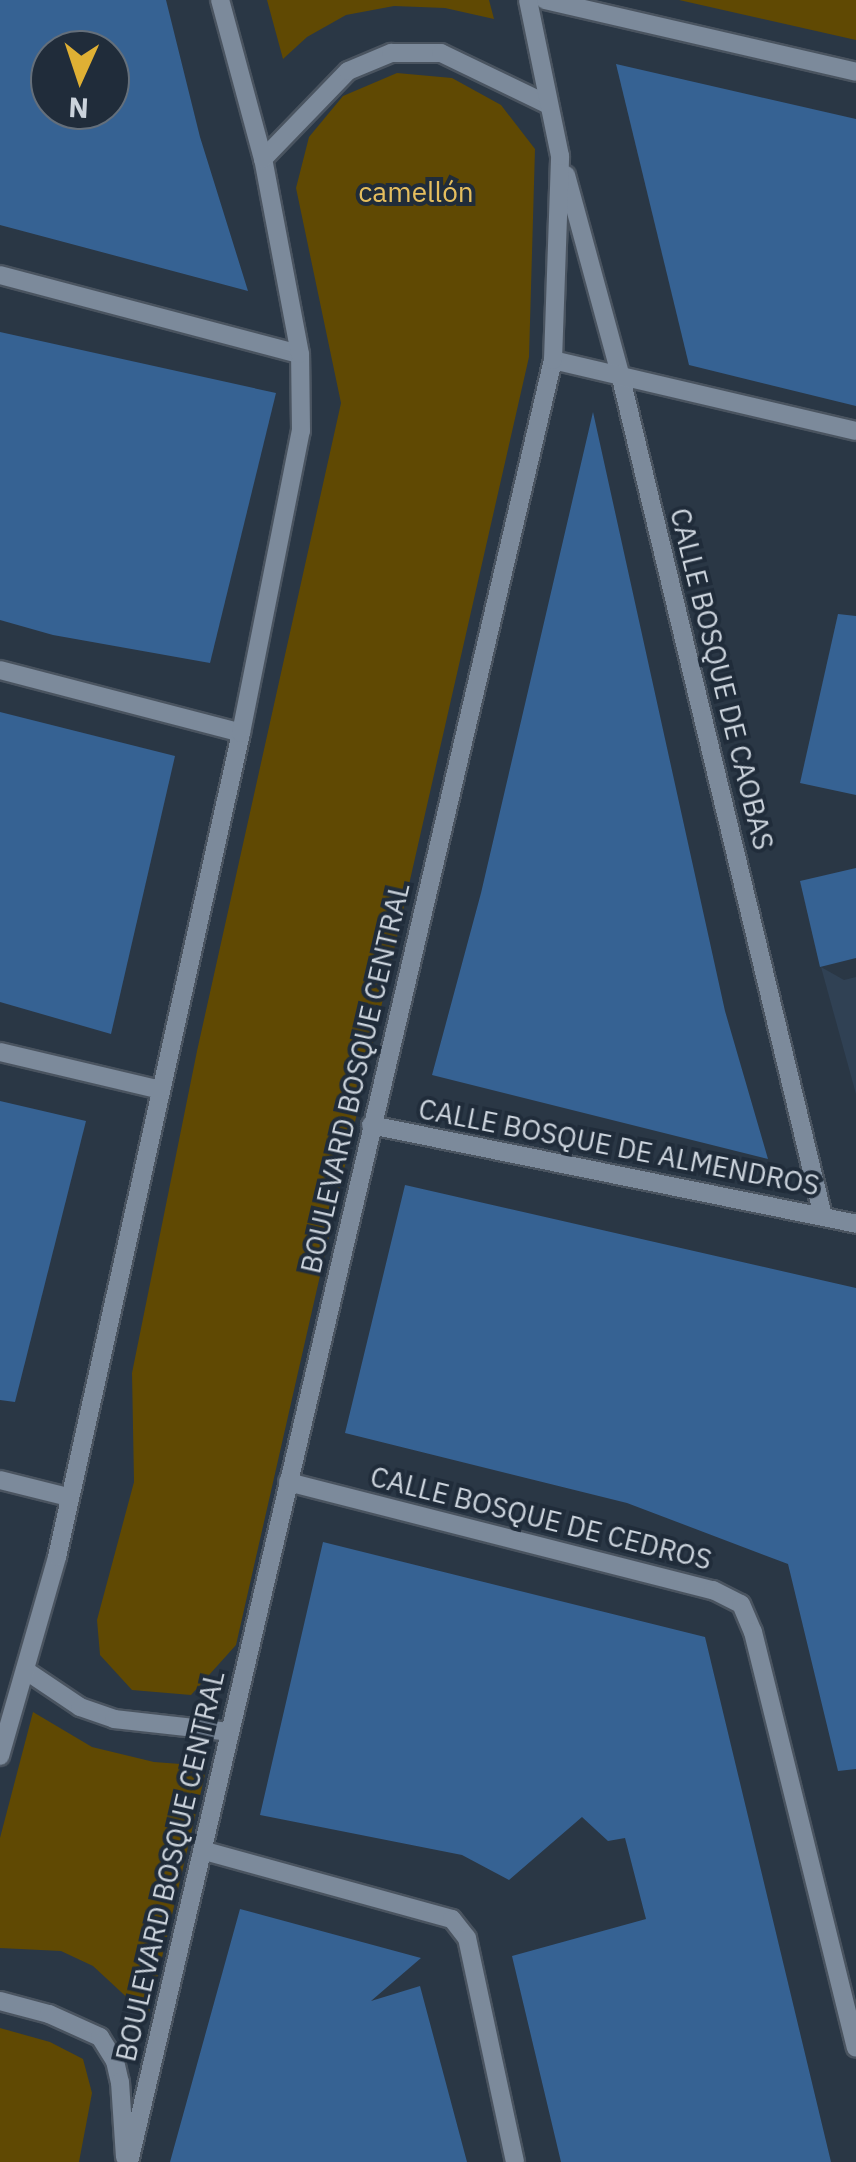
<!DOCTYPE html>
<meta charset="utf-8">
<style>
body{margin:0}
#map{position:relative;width:856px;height:2162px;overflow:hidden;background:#2a3745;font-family:"IBM Plex Sans",sans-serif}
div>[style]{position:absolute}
.built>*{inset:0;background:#304154}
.green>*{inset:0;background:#604903}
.building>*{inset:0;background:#366293}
.roads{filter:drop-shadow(2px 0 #4a5460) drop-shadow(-2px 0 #4a5460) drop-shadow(0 2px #4a5460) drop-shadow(0 -2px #4a5460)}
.minor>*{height:18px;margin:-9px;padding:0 9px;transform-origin:9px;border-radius:9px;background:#7c8a9b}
span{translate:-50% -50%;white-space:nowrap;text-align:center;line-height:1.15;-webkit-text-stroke:8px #202c3a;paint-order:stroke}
.park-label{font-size:28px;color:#e5be5e}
.street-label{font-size:28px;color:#cbd3dc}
.north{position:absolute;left:30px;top:30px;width:100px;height:100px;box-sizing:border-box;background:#202c3a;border:2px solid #646f7b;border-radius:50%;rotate:183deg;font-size:28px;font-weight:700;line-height:40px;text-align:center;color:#cbd3dc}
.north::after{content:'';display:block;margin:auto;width:35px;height:45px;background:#dfb034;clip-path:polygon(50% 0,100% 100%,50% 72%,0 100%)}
</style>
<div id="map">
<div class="built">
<i style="clip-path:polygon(821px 967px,844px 980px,856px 977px,856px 1094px)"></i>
</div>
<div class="green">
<i style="clip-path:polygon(267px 0,489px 0,494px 19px,445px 8px,394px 6px,346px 15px,307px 37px,283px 59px)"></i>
<i style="clip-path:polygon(679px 0,856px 0,856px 40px)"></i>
<i style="clip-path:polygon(397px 73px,452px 78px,501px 105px,535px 149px,529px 357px,236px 1645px,191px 1695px,132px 1690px,100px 1655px,97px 1620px,134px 1482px,132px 1373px,197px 1051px,341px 403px,296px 188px,309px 137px,343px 96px)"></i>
<i style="clip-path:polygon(33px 1712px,92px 1747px,154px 1762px,207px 1766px,148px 2017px,93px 1966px,61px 1951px,0 1948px,0 1838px)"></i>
<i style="clip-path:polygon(0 2028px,50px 2042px,83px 2059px,92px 2093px,79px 2162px,0 2162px)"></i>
</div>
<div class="building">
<i style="clip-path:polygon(evenodd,0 0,166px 0,200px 137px,248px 291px,0 225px,0 0,50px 50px,110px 50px,110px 110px,50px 110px,50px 50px)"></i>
<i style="clip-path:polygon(616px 64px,856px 119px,856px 406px,689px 365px)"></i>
<i style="clip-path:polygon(0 332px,276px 393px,210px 663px,53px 635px,0 620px)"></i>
<i style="clip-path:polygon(593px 412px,725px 1011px,768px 1159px,432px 1075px,481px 893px)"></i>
<i style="clip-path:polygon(838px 614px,856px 616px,856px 795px,800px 783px)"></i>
<i style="clip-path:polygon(0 712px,175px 756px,111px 1034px,0 1002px)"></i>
<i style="clip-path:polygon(856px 868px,856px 958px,820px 967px,800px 881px)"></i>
<i style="clip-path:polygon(0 1101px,86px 1121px,15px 1402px,0 1400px)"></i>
<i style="clip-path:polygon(405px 1185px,856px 1288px,856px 1769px,838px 1771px,788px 1564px,627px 1503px,345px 1433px)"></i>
<i style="clip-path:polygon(323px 1542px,705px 1637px,831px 2162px,561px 2162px,512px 1956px,646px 1919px,625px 1838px,608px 1841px,582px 1817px,509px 1880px,462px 1855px,260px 1815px)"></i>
<i style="clip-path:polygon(240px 1909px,421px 1958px,371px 2001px,420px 1986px,467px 2162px,170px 2162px)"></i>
</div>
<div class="roads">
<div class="minor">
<i style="left:545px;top:0;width:319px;rotate:13deg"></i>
<i style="left:263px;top:159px;width:122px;rotate:-46deg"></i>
<i style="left:348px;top:71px;width:47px;rotate:-22.7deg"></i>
<i style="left:391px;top:53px;width:50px"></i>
<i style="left:441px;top:53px;width:120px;rotate:25.7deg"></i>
<i style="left:566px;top:175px;width:206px;rotate:74.8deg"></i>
<i style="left:620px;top:374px;width:866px;rotate:76.45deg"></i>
<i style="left:0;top:275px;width:310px;rotate:14.8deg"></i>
<i style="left:553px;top:360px;width:311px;rotate:13.2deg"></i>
<i style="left:0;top:670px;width:249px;rotate:14.6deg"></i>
<i style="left:0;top:1052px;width:165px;rotate:13.3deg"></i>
<i style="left:371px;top:1125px;width:495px;rotate:11.5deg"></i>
<i style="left:0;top:1480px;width:70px;rotate:14deg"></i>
<i style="left:288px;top:1482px;width:439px;rotate:14.3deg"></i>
<i style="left:713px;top:1590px;width:31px;rotate:27deg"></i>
<i style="left:741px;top:1604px;width:30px;rotate:67deg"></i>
<i style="left:753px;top:1632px;width:428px;rotate:76.1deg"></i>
<i style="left:25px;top:1670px;width:66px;rotate:33.9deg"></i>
<i style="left:80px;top:1707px;width:36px;rotate:19deg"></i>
<i style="left:114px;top:1719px;width:116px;rotate:6.4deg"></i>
<i style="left:0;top:1756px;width:207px;rotate:-74deg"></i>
<i style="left:57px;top:1557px;width:844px;rotate:-77.41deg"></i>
<i style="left:241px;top:733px;width:308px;rotate:-78.8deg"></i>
<i style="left:301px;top:431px;width:77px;rotate:-90.7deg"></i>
<i style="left:300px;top:354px;width:198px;rotate:-100.7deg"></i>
<i style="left:263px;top:159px;width:165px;rotate:-105.1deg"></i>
<i style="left:205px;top:1851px;width:256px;rotate:15.4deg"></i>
<i style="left:452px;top:1919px;width:24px;rotate:52deg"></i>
<i style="left:467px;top:1938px;width:229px;rotate:77.9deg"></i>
<i style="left:0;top:2001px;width:51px;rotate:14.9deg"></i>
<i style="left:49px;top:2014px;width:56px;rotate:24.3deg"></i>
<i style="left:100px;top:2037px;width:28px;rotate:58deg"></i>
<i style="left:115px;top:2061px;width:22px;rotate:77deg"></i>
<i style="left:120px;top:2082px;width:75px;rotate:86.2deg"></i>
<i style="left:129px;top:2162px;width:1851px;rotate:-76.76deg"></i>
<i style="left:553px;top:360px;width:204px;rotate:-88deg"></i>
<i style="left:560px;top:156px;width:159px;rotate:-101.6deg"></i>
</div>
</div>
<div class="park-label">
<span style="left:416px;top:192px">camellón</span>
</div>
<div class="street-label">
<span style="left:722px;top:679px;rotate:76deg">CALLE BOSQUE DE CAOBAS</span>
<span style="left:355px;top:1078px;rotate:-77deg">BOULEVARD BOSQUE CENTRAL</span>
<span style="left:619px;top:1147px;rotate:11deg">CALLE BOSQUE DE ALMENDROS</span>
<span style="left:541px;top:1518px;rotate:14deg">CALLE BOSQUE DE CEDROS</span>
<span style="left:170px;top:1866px;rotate:-77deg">BOULEVARD BOSQUE CENTRAL</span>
</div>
<div class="north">N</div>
</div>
